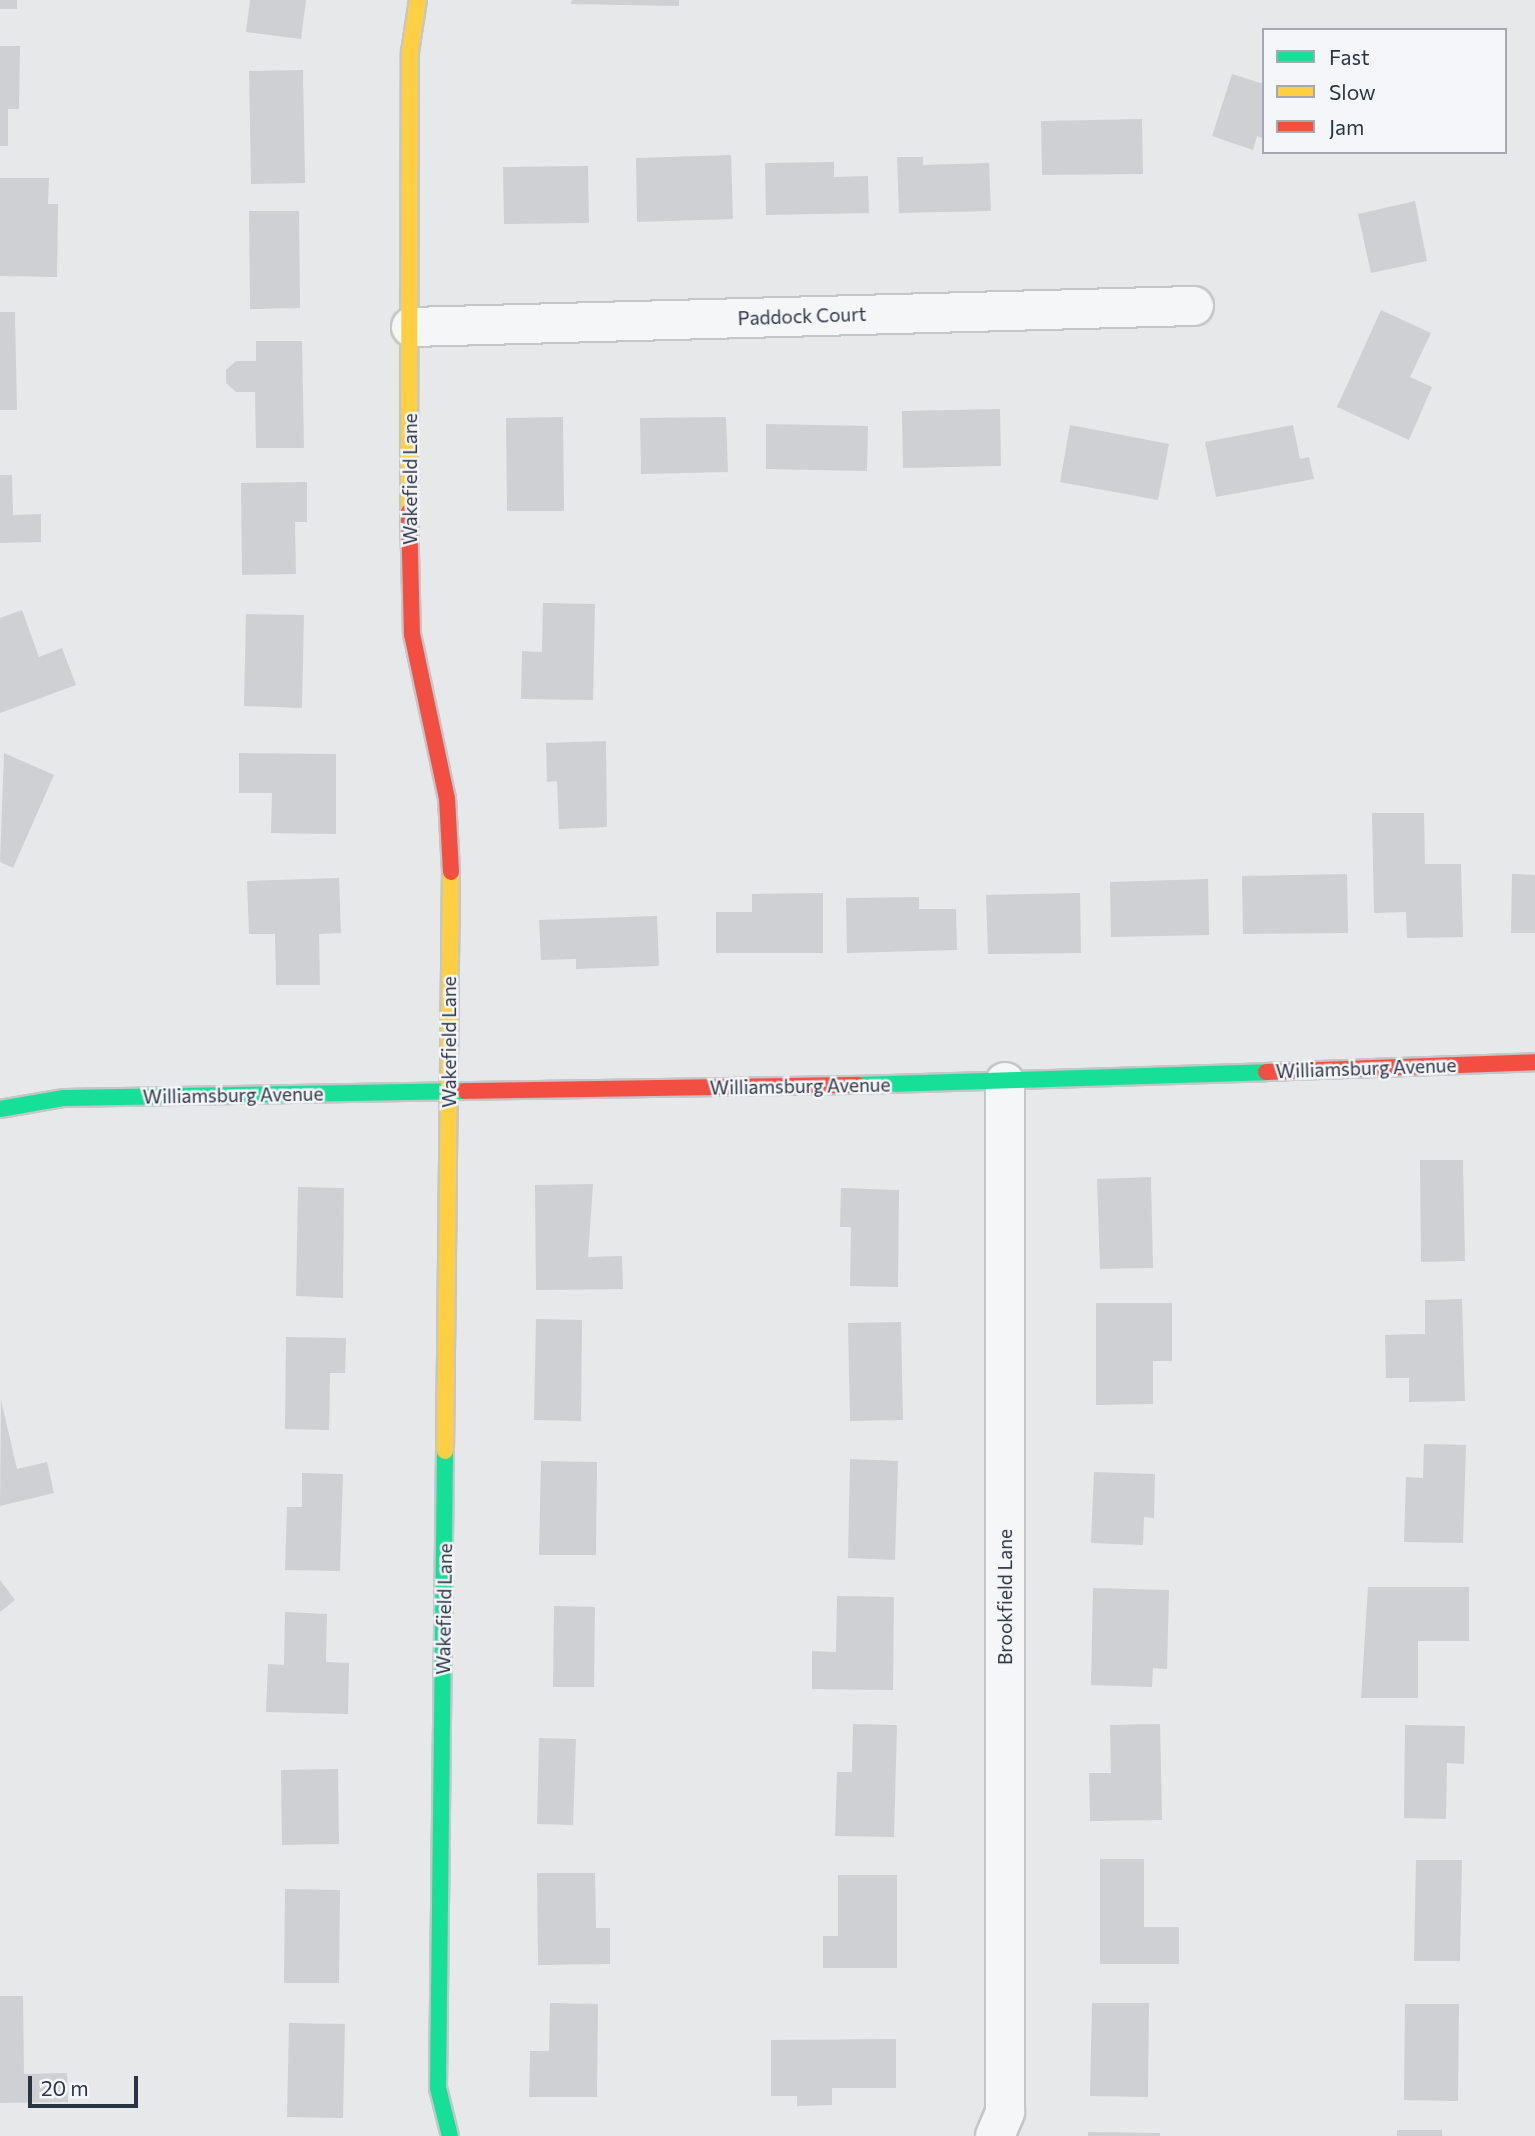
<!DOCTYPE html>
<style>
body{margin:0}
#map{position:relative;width:1535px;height:2136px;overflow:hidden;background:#e6e8ea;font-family:Commissioner,sans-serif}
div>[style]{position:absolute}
.building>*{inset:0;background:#ced0d3}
.roads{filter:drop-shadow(2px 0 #c4c6c8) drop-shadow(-2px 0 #c4c6c8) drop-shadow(0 2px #c4c6c8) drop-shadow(0 -2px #c4c6c8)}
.street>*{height:38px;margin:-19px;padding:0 19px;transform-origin:19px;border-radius:19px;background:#f5f6f7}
.fast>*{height:16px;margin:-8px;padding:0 8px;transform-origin:8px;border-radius:8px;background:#16e098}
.slow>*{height:16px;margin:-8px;padding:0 8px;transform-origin:8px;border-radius:8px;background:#ffcf43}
.jam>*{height:16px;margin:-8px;padding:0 8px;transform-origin:8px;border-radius:8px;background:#f24e42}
span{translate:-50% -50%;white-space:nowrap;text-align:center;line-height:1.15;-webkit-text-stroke:5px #f4f6f9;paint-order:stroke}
.street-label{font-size:19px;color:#2b3445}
.legend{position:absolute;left:1262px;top:28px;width:245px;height:126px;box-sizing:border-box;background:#f4f6f9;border:2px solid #a4a8b1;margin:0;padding:9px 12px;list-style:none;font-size:21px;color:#2b3445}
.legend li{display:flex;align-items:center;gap:14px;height:35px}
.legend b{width:35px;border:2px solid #a4a8b1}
.scale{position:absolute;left:28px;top:2076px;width:110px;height:32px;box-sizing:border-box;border:4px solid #2b3445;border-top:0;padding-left:9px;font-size:21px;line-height:24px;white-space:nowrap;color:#2b3445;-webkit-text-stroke:5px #f4f6f9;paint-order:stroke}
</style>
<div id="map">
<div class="building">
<i style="clip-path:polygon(0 0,17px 0,17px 9px,0 9px)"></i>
<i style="clip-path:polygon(250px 0,306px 0,301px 39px,246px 32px)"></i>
<i style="clip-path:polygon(572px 0,679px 0,679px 6px,571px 4px)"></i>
<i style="clip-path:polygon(0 46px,20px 46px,19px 109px,8px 109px,8px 146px,0 146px)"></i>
<i style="clip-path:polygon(303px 70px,305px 183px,251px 184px,249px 71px)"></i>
<i style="clip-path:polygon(1232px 74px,1264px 84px,1264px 139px,1257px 136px,1253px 150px,1212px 136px)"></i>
<i style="clip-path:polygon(1142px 119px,1143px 174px,1042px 175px,1041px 121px)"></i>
<i style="clip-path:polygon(731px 155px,733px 219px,637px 222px,636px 158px)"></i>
<i style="clip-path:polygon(897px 157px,923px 157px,923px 165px,989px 163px,991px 211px,899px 213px)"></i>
<i style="clip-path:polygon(834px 162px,834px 177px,868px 176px,869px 213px,766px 215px,765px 163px)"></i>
<i style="clip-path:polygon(588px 166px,589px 223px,504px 224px,503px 167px)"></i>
<i style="clip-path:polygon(0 178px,49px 178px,48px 204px,58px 204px,57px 277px,0 276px)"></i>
<i style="clip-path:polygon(1415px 201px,1427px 261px,1371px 273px,1358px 214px)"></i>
<i style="clip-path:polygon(249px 211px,299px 211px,300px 308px,250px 309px)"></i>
<i style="clip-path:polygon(1381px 310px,1431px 333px,1410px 377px,1432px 387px,1409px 440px,1337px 407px)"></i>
<i style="clip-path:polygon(0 312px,15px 312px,17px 410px,0 410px)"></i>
<i style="clip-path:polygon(256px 341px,302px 341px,304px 448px,256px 448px,255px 392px,236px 392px,226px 383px,226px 370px,236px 361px,256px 361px)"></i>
<i style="clip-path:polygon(1000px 409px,1001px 466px,903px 468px,902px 411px)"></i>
<i style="clip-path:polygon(563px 417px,564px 511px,507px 511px,506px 418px)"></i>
<i style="clip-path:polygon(726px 417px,728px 472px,641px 474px,640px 418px)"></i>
<i style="clip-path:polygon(766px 424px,868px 426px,867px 471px,766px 469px)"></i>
<i style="clip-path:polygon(1070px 425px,1169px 444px,1158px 500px,1060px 482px)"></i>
<i style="clip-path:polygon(1293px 425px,1300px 459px,1309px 457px,1314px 479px,1216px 497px,1205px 442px)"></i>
<i style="clip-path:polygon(0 475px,12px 475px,13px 515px,41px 514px,41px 542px,0 543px)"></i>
<i style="clip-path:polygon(307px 482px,307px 522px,295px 522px,296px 574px,242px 575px,241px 483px)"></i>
<i style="clip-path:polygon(543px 603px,595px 604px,593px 700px,521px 699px,522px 651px,542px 652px)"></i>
<i style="clip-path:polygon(22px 610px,39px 657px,62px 648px,76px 685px,0 713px,0 618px)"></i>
<i style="clip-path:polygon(246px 614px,304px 615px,302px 708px,244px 706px)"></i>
<i style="clip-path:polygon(606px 741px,607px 827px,559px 829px,557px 781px,547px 782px,546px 743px)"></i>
<i style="clip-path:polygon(4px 753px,54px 775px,13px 868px,0 862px)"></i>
<i style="clip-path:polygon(239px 753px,336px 754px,336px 834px,271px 833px,272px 793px,239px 793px)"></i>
<i style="clip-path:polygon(1372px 813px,1424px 813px,1425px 864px,1461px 864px,1463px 937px,1407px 938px,1406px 912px,1374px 913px)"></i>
<i style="clip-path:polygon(1347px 874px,1348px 933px,1243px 934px,1242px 876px)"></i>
<i style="clip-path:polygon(1512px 874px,1535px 875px,1535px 933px,1511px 933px)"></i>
<i style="clip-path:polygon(339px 878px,341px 933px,319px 934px,320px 985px,276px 985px,275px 934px,249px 934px,247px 881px)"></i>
<i style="clip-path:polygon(1208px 879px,1209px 935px,1111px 937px,1110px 882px)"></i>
<i style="clip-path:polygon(823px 893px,823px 953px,716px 953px,716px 912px,752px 912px,752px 894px)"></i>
<i style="clip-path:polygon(1080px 893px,1081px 953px,988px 954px,986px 895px)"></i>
<i style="clip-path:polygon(919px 897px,919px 909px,956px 909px,957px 950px,847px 953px,846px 898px)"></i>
<i style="clip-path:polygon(657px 916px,659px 966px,576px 969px,576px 959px,541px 960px,539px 920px)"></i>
<i style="clip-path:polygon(1420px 1160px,1463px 1160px,1465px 1261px,1421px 1262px)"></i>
<i style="clip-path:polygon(1151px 1177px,1153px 1268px,1100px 1269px,1097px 1179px)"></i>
<i style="clip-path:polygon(593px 1184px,588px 1257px,622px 1256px,623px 1289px,536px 1290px,535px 1185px)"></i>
<i style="clip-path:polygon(298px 1187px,344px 1188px,343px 1298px,296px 1296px)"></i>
<i style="clip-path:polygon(841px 1188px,899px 1190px,898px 1287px,850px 1286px,851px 1227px,840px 1227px)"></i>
<i style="clip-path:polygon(1462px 1299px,1465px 1401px,1409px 1402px,1409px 1378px,1386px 1378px,1385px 1335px,1425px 1334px,1425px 1300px)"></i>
<i style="clip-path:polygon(1096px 1303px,1172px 1303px,1172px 1361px,1153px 1361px,1153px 1404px,1096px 1405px)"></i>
<i style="clip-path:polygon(536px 1319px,582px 1320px,581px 1421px,534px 1420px)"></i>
<i style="clip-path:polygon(901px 1322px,903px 1420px,850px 1421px,848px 1323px)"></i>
<i style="clip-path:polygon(286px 1337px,346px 1338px,345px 1373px,330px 1373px,329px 1430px,285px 1429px)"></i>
<i style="clip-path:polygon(1px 1400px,17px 1469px,47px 1462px,54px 1493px,0 1506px)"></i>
<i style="clip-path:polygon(1424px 1444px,1466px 1445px,1463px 1543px,1404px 1542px,1406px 1477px,1423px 1478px)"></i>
<i style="clip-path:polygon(850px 1459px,898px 1461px,895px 1560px,848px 1558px)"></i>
<i style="clip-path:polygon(541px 1461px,597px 1462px,596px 1555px,539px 1555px)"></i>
<i style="clip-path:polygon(1094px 1472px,1155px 1474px,1154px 1518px,1144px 1517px,1143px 1545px,1091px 1543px)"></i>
<i style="clip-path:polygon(302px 1473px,343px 1474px,340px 1571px,285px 1570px,287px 1507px,302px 1507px)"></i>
<i style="clip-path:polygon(0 1580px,15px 1600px,0 1612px)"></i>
<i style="clip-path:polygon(1368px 1587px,1469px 1587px,1469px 1641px,1418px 1641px,1418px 1698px,1361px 1698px)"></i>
<i style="clip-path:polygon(1093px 1588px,1169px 1590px,1167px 1669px,1153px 1668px,1152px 1687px,1091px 1685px)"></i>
<i style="clip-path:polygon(837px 1596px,894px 1597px,893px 1690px,812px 1689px,812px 1651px,836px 1652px)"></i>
<i style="clip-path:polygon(554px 1606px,595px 1607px,594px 1687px,553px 1687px)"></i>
<i style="clip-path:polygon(285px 1612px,327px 1614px,326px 1662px,349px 1663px,348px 1714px,266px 1712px,268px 1664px,284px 1665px)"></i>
<i style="clip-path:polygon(853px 1724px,897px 1725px,894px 1837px,835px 1836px,837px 1772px,852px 1772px)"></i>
<i style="clip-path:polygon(1160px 1724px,1162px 1820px,1090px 1821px,1089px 1773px,1111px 1773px,1110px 1725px)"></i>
<i style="clip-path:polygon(1405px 1725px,1465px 1726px,1464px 1764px,1447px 1763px,1446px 1819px,1404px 1818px)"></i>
<i style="clip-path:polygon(539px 1738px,576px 1739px,573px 1825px,537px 1824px)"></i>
<i style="clip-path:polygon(338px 1769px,339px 1844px,282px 1845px,281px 1770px)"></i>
<i style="clip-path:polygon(1100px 1859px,1144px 1859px,1144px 1927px,1179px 1927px,1179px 1964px,1100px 1964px)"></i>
<i style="clip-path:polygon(1416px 1860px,1462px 1860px,1460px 1961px,1414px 1961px)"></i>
<i style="clip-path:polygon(537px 1873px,595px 1873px,596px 1928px,610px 1928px,610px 1964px,538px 1965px)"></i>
<i style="clip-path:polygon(838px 1875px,897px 1875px,897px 1968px,823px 1968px,823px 1936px,838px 1936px)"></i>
<i style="clip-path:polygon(285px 1889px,340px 1890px,339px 1983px,284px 1983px)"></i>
<i style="clip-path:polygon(0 1996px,23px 1996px,24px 2074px,67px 2073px,68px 2102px,0 2103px)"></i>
<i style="clip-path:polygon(550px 2003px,598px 2004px,597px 2097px,529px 2097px,530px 2051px,549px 2051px)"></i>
<i style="clip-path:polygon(1092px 2003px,1149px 2003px,1148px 2097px,1090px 2096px)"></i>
<i style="clip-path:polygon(1405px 2004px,1459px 2004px,1458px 2101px,1404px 2100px)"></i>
<i style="clip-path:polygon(289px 2023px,345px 2024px,343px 2118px,287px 2117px)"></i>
<i style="clip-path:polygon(896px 2039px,896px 2088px,832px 2088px,832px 2105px,797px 2106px,797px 2096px,771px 2096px,771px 2040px)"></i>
<i style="clip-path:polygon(1397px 2130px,1442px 2130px,1442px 2136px,1397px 2136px)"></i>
<i style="clip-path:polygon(1088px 2132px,1160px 2133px,1160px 2136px,1088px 2136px)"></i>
</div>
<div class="roads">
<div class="street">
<i style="left:411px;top:327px;width:783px;rotate:-1.54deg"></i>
<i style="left:995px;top:2136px;width:26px;rotate:-67deg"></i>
<i style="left:1005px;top:2112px;width:1030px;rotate:-90deg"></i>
</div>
<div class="fast">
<i style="left:857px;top:1085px;width:409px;rotate:-1.8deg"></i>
<i style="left:0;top:1109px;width:65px;rotate:-9.8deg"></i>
<i style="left:64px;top:1098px;width:401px;rotate:-1deg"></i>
<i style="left:445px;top:1451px;width:637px;rotate:90.63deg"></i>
<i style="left:438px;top:2088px;width:49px;rotate:76deg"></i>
</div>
<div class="slow">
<i style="left:409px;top:512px;width:460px;rotate:-89.9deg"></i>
<i style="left:410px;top:52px;width:53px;rotate:-81.3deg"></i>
<i style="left:445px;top:1451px;width:579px;rotate:-89.41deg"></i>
</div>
<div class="jam">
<i style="left:409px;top:512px;width:122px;rotate:88.6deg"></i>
<i style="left:412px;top:634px;width:168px;rotate:78deg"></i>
<i style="left:447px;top:798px;width:74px;rotate:86.9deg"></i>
<i style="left:1266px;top:1072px;width:269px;rotate:-2.1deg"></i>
<i style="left:465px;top:1091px;width:392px;rotate:-0.9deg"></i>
</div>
</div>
<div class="street-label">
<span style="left:802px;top:316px;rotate:-2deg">Paddock Court</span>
<span style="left:410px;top:479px;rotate:-90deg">Wakefield Lane</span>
<span style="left:449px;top:1042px;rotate:-90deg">Wakefield Lane</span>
<span style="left:1366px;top:1068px;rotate:-2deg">Williamsburg Avenue</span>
<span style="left:800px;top:1086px;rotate:-1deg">Williamsburg Avenue</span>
<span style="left:233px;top:1095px;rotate:-1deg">Williamsburg Avenue</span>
<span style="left:1005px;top:1597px;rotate:-90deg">Brookfield Lane</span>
<span style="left:444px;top:1609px;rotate:-89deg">Wakefield Lane</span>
</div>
<ul class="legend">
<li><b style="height:9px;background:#16e098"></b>Fast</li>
<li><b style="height:9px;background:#ffcf43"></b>Slow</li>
<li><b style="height:9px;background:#f24e42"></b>Jam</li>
</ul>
<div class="scale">20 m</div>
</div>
